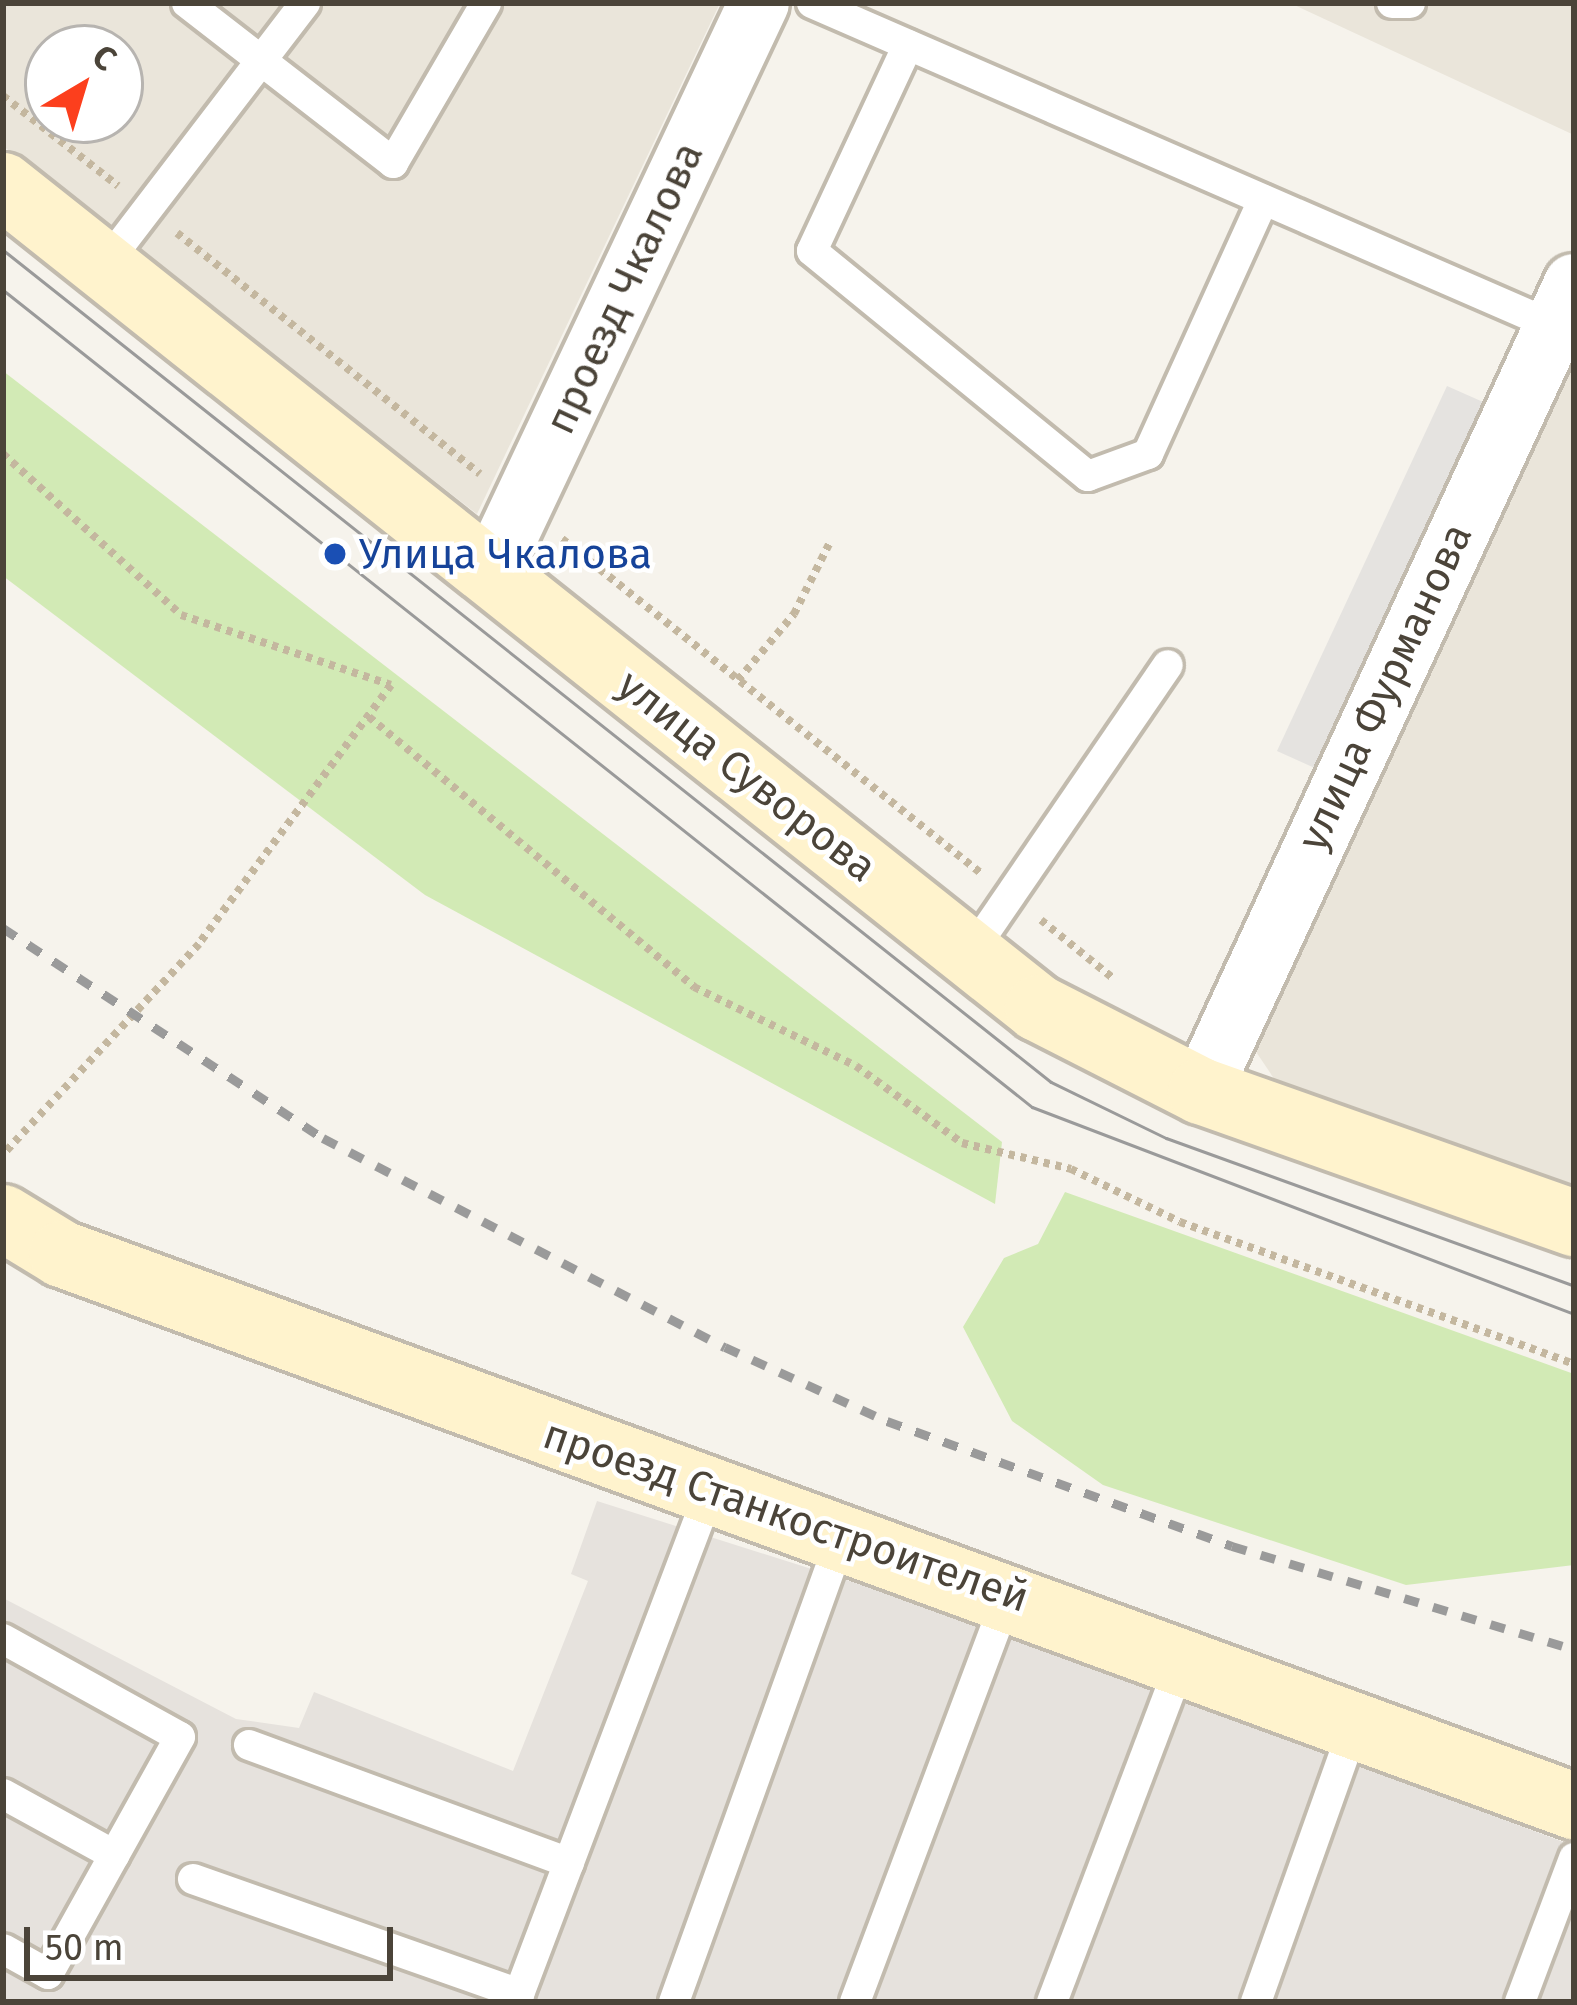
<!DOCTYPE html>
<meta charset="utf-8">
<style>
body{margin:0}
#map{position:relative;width:1577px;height:2005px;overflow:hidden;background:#f6f3ec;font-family:"Fira Sans",sans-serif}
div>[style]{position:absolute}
.residential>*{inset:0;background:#eae5da}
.industrial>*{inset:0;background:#e6e2dd}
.green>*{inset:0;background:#d2eab5}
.parking>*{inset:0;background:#e5e3e0}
.path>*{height:8px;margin-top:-4px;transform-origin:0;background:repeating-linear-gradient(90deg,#c4b79f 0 6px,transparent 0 12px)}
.roads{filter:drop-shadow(3px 0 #c2bbae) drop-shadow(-3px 0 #c2bbae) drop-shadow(0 3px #c2bbae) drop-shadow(0 -3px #c2bbae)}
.lane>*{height:30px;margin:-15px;padding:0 15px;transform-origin:15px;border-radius:15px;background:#fff}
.street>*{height:60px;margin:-30px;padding:0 30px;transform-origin:30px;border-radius:30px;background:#fff}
.secondary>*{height:66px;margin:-33px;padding:0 33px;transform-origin:33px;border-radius:33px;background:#fff3cd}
.tram>*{height:3px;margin:-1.5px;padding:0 1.5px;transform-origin:1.5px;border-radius:1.5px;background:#9a9a9a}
.rail>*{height:9px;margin-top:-4.5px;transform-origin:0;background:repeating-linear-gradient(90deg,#9a9a9a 0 15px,transparent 0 30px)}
.dots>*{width:33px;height:33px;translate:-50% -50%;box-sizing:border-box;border:6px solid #fff;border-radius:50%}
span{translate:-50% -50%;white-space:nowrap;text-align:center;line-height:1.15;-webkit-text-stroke:9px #fff;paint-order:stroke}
.street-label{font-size:42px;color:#4b4439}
.transit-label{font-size:42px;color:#164399}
.left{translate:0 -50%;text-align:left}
.frame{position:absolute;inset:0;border:6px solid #4b4439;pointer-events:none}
.north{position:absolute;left:24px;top:24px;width:120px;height:120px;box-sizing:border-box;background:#fff;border:3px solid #b7b4b0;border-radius:50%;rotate:38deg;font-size:33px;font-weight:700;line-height:48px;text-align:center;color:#4b4439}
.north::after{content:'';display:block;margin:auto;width:42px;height:54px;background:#fc3f1d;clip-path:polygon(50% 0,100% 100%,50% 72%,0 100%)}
.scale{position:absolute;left:24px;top:1927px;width:369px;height:54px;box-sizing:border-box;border:6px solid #4b4439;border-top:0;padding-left:15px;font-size:36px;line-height:42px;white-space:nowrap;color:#4b4439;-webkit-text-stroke:9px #fff;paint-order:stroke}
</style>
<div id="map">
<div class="residential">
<i style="clip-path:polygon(evenodd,3px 3px,720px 3px,477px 514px,3px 146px,3px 3px,48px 48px,120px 48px,120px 120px,48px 120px,48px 48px)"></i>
<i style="clip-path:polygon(1290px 3px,1574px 3px,1574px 135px)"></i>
<i style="clip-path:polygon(1574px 340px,1574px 1195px,1279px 1086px,1246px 1037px)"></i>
</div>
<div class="industrial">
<i style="clip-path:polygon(597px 1501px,966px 1618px,1574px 1846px,1574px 2002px,3px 2002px,3px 1598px,236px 1719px,299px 1728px,314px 1692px,513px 1771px,588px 1581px,571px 1574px)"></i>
</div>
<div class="green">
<i style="clip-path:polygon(3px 371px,1002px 1142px,995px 1204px,425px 895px,3px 576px)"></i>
<i style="clip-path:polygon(1065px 1192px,1574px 1374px,1574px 1565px,1406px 1585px,1103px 1485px,1012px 1421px,963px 1327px,1004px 1258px,1038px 1244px)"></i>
</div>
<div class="parking">
<i style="clip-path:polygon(1447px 386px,1499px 409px,1328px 774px,1277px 751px)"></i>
</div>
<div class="path">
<i style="left:3px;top:96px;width:146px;rotate:38deg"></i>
<i style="left:177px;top:233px;width:387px;rotate:38.5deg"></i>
<i style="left:3px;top:454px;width:240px;rotate:42.1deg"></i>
<i style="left:181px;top:615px;width:221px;rotate:18.4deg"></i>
<i style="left:391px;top:685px;width:322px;rotate:126.6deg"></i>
<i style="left:199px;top:944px;width:287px;rotate:133deg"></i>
<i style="left:562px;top:539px;width:537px;rotate:38.58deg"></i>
<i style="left:738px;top:680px;width:87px;rotate:-49.7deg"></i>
<i style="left:794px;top:614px;width:78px;rotate:-63.4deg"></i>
<i style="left:369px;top:717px;width:423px;rotate:39.7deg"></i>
<i style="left:694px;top:987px;width:180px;rotate:26deg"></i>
<i style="left:856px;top:1066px;width:131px;rotate:36deg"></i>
<i style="left:962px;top:1143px;width:112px;rotate:13.4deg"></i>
<i style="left:1071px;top:1169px;width:121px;rotate:25.9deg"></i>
<i style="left:1180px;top:1222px;width:419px;rotate:19.8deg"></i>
<i style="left:1041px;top:920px;width:92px;rotate:38.9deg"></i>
</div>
<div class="roads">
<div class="lane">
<i style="left:187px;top:3px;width:261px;rotate:37.8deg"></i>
<i style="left:393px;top:163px;width:185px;rotate:-59.8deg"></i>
<i style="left:812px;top:3px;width:809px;rotate:23.52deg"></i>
<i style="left:1392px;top:3px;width:18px"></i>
<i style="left:908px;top:45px;width:227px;rotate:115deg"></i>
<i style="left:812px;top:251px;width:356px;rotate:39.2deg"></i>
<i style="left:1088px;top:476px;width:64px;rotate:-20.1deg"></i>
<i style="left:1148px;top:454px;width:279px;rotate:-65.6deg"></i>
<i style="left:104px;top:266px;width:331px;rotate:-52.6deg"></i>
<i style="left:970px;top:954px;width:350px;rotate:-55.6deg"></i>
<i style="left:3px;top:1639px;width:202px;rotate:29deg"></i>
<i style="left:180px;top:1737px;width:271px;rotate:119.1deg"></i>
<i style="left:48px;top:1974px;width:51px;rotate:-150.9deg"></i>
<i style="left:249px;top:1745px;width:341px;rotate:20.2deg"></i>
<i style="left:3px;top:1794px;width:127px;rotate:28.8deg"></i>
<i style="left:193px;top:1879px;width:346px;rotate:19.4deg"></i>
<i style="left:516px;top:2002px;width:544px;rotate:-69.23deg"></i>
<i style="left:674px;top:2002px;width:499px;rotate:-70.2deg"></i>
<i style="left:855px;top:2002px;width:437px;rotate:-69.4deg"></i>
<i style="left:1052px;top:2002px;width:367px;rotate:-69.2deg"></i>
<i style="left:1256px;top:2002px;width:295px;rotate:-70.4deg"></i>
<i style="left:1520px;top:2002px;width:154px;rotate:-69.4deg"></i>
</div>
<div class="street">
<i style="left:490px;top:573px;width:630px;rotate:-64.74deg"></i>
<i style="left:1201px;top:1091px;width:889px;rotate:-65.19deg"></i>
</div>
<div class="secondary">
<i style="left:3px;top:186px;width:1322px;rotate:38.46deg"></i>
<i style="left:1038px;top:1008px;width:183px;rotate:27deg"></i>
<i style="left:1201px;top:1091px;width:396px;rotate:19.5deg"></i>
<i style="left:3px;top:1218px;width:69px;rotate:31.4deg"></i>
<i style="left:62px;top:1254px;width:1610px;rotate:20.06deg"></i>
</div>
</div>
<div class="tram">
<i style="left:3px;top:250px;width:1338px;rotate:38.45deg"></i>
<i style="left:1051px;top:1082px;width:128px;rotate:26deg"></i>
<i style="left:1166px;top:1138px;width:434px;rotate:19.9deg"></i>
<i style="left:3px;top:290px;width:1314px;rotate:38.45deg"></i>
<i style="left:1032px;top:1107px;width:580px;rotate:20.9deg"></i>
</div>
<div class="rail">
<i style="left:3px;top:928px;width:383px;rotate:33.3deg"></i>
<i style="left:323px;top:1138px;width:453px;rotate:27.5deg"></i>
<i style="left:725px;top:1347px;width:178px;rotate:24.6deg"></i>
<i style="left:887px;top:1421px;width:367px;rotate:19.9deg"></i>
<i style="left:1232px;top:1546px;width:357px;rotate:16.8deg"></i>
</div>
<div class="dots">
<i style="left:335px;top:554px;background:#1a4fb4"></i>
</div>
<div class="street-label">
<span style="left:624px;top:288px;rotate:-65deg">проезд Чкалова</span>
<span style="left:1385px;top:687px;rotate:-65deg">улица Фурманова</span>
<span style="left:747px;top:776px;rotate:38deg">улица Суворова</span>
<span style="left:786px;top:1516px;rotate:19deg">проезд Станкостроителей</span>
</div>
<div class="transit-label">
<span class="left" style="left:359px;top:554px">Улица Чкалова</span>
</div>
<div class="frame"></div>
<div class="north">С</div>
<div class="scale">50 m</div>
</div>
